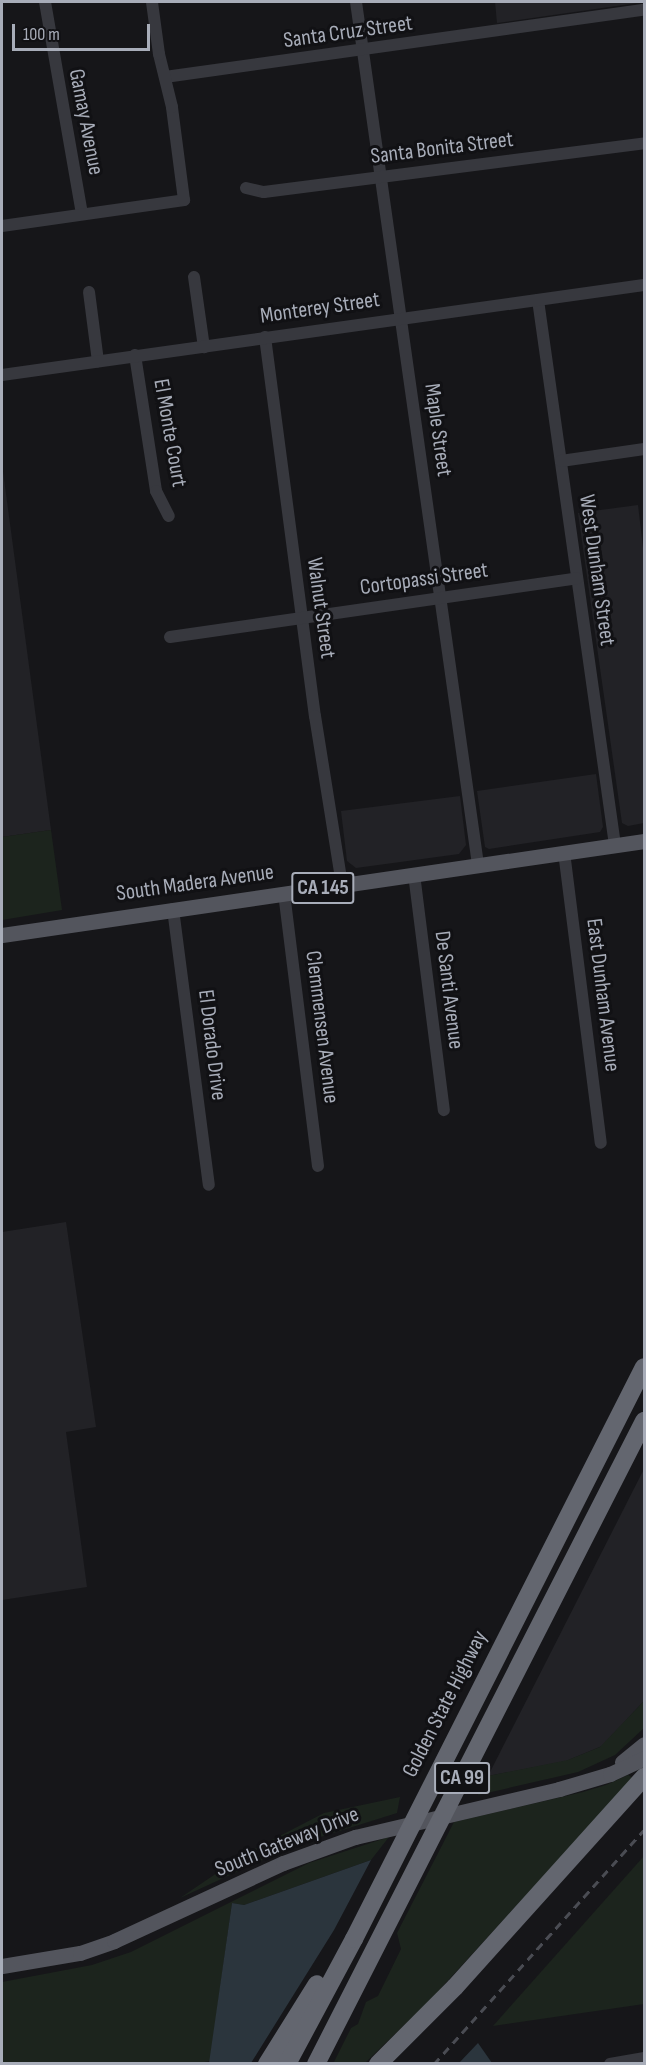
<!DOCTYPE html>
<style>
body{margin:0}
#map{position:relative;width:646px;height:2065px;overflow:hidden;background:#161619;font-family:"Sofia Sans Condensed",sans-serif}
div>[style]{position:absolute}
.built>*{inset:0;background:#222226}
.green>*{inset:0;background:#1c241d}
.water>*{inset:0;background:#2b353d}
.minor>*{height:12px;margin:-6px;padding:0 6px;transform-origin:6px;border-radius:6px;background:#37383e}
.major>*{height:15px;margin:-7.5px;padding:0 7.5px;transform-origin:7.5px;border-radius:7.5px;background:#53555d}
.highway>*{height:18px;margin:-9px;padding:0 9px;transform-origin:9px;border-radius:9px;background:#63666f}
.rail>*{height:3px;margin-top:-1.5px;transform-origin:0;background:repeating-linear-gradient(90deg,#4a4c53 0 8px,transparent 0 14px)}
span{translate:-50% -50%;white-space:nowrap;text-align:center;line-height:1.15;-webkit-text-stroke:6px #111114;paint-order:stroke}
.shield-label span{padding:2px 4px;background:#111114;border:2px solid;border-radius:4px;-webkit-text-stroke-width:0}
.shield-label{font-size:21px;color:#a8adb9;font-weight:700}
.street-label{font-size:22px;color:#a8adb9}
.frame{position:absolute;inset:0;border:3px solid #a8adb9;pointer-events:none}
.scale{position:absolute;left:12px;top:24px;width:138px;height:27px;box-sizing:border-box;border:3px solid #a8adb9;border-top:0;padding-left:8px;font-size:18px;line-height:21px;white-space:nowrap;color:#a8adb9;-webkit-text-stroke:4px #111114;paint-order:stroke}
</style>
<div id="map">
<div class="built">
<i style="clip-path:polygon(495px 2px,644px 2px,497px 23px)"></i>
<i style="clip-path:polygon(2px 464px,51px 830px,2px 837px)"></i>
<i style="clip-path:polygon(638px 505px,644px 556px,644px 823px,628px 826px,622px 823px,578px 513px)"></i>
<i style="clip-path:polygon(596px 774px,603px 827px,600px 832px,489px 849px,485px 847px,477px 791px)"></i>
<i style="clip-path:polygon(460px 796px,466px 845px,459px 854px,356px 868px,347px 861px,341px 811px)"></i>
<i style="clip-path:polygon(66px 1222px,96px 1427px,66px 1432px,87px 1587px,2px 1600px,2px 1232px)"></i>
<i style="clip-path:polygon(644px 1469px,644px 1701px,602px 1746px,566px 1761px,488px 1776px)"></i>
</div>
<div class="green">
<i style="clip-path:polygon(51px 830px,62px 910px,2px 920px,2px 837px)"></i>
<i style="clip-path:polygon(644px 1701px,644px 1728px,615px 1755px,578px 1772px,478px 1795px,488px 1776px,568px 1760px,600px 1747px)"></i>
<i style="clip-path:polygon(628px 1775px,633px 1778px,432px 1998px,365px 2063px,333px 2064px,351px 2028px,358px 2024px,366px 2002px,378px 1996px,401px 1949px,397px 1933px,454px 1822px,583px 1792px,606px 1785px)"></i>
<i style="clip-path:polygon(400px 1797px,397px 1813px,295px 1845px,180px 1898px,245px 1854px,324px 1813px)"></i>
<i style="clip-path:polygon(389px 1837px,371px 1860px,244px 1905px,232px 1903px,210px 2061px,194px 2064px,2px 2063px,2px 1982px,92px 1965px,131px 1952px,309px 1863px)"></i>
<i style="clip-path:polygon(644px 1856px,644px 2004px,493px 2026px)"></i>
</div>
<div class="water">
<i style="clip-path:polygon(371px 1860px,334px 1930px,251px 2063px,209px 2063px,232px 1903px,244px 1905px)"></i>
<i style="clip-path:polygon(478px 2043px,492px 2063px,459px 2063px)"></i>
</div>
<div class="minor">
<i style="left:45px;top:2px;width:215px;rotate:80.1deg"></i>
<i style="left:356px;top:2px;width:872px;rotate:81.95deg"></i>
<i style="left:165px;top:77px;width:484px;rotate:-8deg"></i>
<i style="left:246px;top:188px;width:18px;rotate:13deg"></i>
<i style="left:264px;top:192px;width:383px;rotate:-7.3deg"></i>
<i style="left:2px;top:226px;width:184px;rotate:-8.1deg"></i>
<i style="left:184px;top:200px;width:94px;rotate:-97.4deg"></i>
<i style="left:172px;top:107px;width:55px;rotate:-103.8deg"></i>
<i style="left:159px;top:54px;width:52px;rotate:-97.7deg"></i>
<i style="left:194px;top:277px;width:71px;rotate:81.9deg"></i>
<i style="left:89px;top:292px;width:70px;rotate:82.6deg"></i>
<i style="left:538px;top:300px;width:550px;rotate:81.96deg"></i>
<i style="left:265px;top:337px;width:382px;rotate:82.5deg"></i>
<i style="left:315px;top:716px;width:171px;rotate:80.9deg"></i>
<i style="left:135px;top:355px;width:138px;rotate:81.2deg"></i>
<i style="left:156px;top:491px;width:28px;rotate:63deg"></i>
<i style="left:2px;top:375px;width:648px;rotate:-7.98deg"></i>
<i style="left:561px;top:461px;width:84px;rotate:-8.2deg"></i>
<i style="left:170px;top:637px;width:411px;rotate:-8.2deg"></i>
<i style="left:564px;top:852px;width:293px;rotate:82.8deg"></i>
<i style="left:414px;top:874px;width:238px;rotate:82.8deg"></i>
<i style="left:284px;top:893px;width:275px;rotate:82.9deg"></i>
<i style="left:173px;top:909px;width:278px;rotate:82.6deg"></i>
<i style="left:610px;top:2064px;width:35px;rotate:-10deg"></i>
</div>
<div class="major">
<i style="left:2px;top:935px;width:649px;rotate:-8.33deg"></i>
<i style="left:622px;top:1762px;width:28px;rotate:-39deg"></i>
<i style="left:2px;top:1966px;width:79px;rotate:-9.5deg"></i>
<i style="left:80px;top:1953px;width:36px;rotate:-19deg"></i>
<i style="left:114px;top:1941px;width:186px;rotate:-24.8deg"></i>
<i style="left:283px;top:1863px;width:77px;rotate:-19.9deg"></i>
<i style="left:355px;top:1837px;width:210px;rotate:-13.2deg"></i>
<i style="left:559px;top:1789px;width:53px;rotate:-16.4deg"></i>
<i style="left:610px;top:1774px;width:38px;rotate:-25deg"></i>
</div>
<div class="highway">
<i style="left:267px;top:2064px;width:94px;rotate:-58deg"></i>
<i style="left:287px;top:2064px;width:142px;rotate:-61.8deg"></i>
<i style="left:354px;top:1939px;width:641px;rotate:-63.12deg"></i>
<i style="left:316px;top:2064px;width:722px;rotate:-62.97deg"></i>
<i style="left:378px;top:2064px;width:109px;rotate:-45deg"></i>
<i style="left:455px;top:1987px;width:283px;rotate:-48deg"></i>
</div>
<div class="rail">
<i style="left:434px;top:2064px;width:314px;rotate:-48.1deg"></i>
</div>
<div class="shield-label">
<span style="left:323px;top:888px">CA 145</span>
<span style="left:462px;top:1778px">CA 99</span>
</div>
<div class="street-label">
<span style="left:348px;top:32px;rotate:-8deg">Santa Cruz Street</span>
<span style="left:86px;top:122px;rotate:79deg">Gamay Avenue</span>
<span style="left:442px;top:148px;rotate:-7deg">Santa Bonita Street</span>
<span style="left:320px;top:308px;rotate:-8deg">Monterey Street</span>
<span style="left:438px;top:430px;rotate:82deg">Maple Street</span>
<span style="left:170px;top:433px;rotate:80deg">El Monte Court</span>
<span style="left:597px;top:570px;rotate:82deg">West Dunham Street</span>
<span style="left:424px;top:579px;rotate:-8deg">Cortopassi Street</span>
<span style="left:321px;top:608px;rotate:82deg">Walnut Street</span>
<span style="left:195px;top:883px;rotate:-8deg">South Madera Avenue</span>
<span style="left:449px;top:990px;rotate:83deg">De Santi Avenue</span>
<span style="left:603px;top:995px;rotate:83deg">East Dunham Avenue</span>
<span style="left:322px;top:1027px;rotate:83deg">Clemmensen Avenue</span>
<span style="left:212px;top:1045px;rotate:83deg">El Dorado Drive</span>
<span style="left:445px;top:1704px;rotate:-63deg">Golden State Highway</span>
<span style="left:287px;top:1842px;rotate:-22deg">South Gateway Drive</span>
</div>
<div class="frame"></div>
<div class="scale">100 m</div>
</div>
